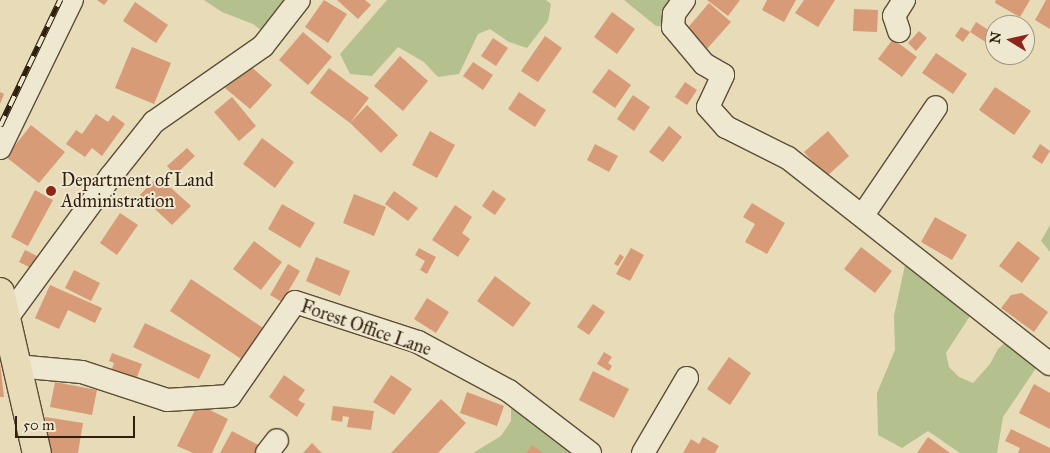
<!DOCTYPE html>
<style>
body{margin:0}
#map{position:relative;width:1050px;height:453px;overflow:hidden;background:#e7dbb8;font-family:"IM FELL Great Primer",serif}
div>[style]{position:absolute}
.green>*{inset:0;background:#b5c08f}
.building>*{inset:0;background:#d79c77}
.roads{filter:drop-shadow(1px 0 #5d4e37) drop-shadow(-1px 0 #5d4e37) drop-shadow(0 1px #5d4e37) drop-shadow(0 -1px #5d4e37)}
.minor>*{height:22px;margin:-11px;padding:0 11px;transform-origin:11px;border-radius:11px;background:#efe8d1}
.highway>*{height:28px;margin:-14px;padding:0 14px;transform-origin:14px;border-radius:14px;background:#e7dbb8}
.rail>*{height:5.5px;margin-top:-2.75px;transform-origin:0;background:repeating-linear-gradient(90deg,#efe8d1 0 11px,#2f1f0c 0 22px);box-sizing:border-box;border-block:1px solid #2f1f0c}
.dots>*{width:14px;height:14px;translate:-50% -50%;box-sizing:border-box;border:2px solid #efe8d1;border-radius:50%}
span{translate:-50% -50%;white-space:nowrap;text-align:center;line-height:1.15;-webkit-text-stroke:4px #efe8d1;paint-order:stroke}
.poi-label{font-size:18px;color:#2f1f0c}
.left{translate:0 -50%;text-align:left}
.street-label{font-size:18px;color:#2f1f0c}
.north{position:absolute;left:985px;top:15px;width:50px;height:50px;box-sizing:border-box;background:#efe8d1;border:1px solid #a29882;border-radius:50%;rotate:279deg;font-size:14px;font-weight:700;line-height:20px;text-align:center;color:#2f1f0c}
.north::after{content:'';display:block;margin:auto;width:18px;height:22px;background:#8f2418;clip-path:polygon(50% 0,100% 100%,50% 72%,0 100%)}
.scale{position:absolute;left:15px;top:416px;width:120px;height:22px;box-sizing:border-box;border:2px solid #2f1f0c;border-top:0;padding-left:6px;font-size:15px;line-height:18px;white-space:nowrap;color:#2f1f0c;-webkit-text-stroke:4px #efe8d1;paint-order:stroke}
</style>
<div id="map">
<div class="green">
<i style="clip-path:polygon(204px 0,299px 0,270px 37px,253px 24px,222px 12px)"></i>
<i style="clip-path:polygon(387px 0,546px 0,551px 4px,548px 21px,527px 48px,509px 42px,490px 29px,478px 34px,459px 74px,438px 77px,424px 62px,398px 47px,372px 76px,350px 74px,340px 54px)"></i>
<i style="clip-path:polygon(624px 0,684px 0,673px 27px,656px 26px)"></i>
<i style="clip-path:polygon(1050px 225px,1050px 252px,1041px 241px)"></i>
<i style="clip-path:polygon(908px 251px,977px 305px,946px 353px,949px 367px,959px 377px,973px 383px,990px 364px,998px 349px,1013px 336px,1042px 359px,1003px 417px,997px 453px,960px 453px,928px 431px,902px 448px,878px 435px,877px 393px,895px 350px,894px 316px)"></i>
<i style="clip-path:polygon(511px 405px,590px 453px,473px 453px,501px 436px,511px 421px)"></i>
</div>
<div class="building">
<i style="clip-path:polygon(97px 0,108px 0,104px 5px)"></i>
<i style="clip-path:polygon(324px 0,347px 14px,328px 43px,305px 27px)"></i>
<i style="clip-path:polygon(337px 0,365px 0,371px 5px,358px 19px)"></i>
<i style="clip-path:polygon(707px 0,740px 0,728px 16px)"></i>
<i style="clip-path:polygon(767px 0,796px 0,784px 22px,762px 10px)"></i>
<i style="clip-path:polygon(804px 0,835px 0,818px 27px,795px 13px)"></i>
<i style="clip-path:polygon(996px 0,1030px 0,1020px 17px,995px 3px)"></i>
<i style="clip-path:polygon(1046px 0,1050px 0,1050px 29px,1035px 20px)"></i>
<i style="clip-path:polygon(135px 2px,168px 25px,156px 43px,123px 21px)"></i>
<i style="clip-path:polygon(709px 3px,731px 22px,706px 50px,685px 31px)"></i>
<i style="clip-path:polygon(854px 9px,878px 10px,877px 32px,853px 31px)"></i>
<i style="clip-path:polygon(612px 12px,635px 29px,617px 54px,594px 37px)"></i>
<i style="clip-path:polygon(976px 22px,993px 33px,987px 43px,970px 32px)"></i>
<i style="clip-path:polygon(961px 27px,970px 32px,963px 42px,955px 36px)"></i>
<i style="clip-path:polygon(919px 31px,927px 38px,916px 51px,908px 43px)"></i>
<i style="clip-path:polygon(303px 32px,332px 57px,308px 85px,279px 60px)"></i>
<i style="clip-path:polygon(545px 36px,562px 48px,538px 82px,521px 71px)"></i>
<i style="clip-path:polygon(493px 38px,508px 48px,496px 66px,481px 56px)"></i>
<i style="clip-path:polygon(893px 39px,917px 57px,902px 77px,878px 59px)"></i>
<i style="clip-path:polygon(132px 47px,171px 63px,154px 104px,115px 88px)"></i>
<i style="clip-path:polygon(936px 53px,967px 74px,953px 94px,922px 73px)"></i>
<i style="clip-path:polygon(400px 56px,428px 81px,403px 111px,374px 86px)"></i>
<i style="clip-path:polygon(473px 62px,493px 75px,483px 90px,463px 76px)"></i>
<i style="clip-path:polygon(247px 63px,272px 85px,250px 109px,225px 88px)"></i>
<i style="clip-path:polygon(329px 68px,369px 98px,350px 123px,367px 105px,398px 135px,381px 153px,350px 123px,310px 93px)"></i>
<i style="clip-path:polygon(609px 69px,631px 85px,615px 108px,592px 92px)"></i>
<i style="clip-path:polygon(685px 82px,697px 90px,687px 105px,675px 97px)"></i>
<i style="clip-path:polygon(995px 87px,1031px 111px,1014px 135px,979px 110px)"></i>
<i style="clip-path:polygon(0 92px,4px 94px,0 104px)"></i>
<i style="clip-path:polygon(519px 92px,546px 110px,535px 127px,508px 109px)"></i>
<i style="clip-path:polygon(633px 95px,650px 107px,634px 131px,617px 119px)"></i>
<i style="clip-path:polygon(232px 97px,256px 126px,239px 141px,214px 112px)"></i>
<i style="clip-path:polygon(96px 114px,108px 122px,113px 115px,125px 124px,102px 156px,92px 148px,85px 157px,66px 144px,76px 130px,82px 134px)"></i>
<i style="clip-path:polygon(31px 125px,65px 152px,39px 183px,6px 157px)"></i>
<i style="clip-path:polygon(669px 126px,682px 137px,663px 162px,649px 152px)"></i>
<i style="clip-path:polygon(430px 131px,455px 145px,437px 178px,412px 165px)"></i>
<i style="clip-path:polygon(828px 131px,849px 156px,826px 177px,804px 152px)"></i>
<i style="clip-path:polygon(262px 138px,294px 162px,275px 188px,243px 164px)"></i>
<i style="clip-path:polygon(595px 144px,618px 156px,609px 172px,587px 160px)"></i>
<i style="clip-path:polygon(1040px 144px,1050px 151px,1042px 164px,1032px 157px)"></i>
<i style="clip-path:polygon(187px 148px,195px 156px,175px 175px,167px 166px)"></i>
<i style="clip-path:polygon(158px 176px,191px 206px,172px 225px,140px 195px)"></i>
<i style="clip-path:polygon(35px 190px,53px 200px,28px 246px,11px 237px)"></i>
<i style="clip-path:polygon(493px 190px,506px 199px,495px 215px,482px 206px)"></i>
<i style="clip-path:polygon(394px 191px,418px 208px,408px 221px,385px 204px)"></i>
<i style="clip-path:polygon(354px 194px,386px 207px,374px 236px,343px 223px)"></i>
<i style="clip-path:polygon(752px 203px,785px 223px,767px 254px,745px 242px,755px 224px,743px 217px)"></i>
<i style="clip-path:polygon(282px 204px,315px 223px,300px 248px,268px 229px)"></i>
<i style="clip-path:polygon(455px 205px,472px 217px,462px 233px,470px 239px,458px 257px,432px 240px)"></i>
<i style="clip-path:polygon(120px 213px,138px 225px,117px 255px,100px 243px)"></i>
<i style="clip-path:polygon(935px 217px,967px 235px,952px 260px,921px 242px)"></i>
<i style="clip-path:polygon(254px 241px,282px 262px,261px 290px,233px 269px)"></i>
<i style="clip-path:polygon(1018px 241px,1040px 258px,1022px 283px,999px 266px)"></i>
<i style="clip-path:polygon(861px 247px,892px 271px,875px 293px,844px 269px)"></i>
<i style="clip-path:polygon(419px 248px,436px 257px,427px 274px,420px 270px,425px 261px,415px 255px)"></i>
<i style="clip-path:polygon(631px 248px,644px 255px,630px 281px,616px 274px)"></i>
<i style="clip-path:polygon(25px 250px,39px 257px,33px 269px,19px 262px)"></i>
<i style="clip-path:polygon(620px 254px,624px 257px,618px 266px,614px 264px)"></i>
<i style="clip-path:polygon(316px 257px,350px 271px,340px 296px,306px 281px)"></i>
<i style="clip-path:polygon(288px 264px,300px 271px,282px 302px,270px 295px)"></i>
<i style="clip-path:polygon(74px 270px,100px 283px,91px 301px,65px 288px)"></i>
<i style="clip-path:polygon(495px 276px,531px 303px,513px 327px,477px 301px)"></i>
<i style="clip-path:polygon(191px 279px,266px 330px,244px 361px,170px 311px)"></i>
<i style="clip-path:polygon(50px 285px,102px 308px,95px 323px,68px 310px,59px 329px,35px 318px)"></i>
<i style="clip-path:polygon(1022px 293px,1048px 312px,1034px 332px,1001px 308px,1011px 295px)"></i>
<i style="clip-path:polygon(427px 298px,449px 312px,436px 333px,414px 319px)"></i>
<i style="clip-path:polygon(593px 304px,605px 312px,589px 335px,577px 327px)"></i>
<i style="clip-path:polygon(145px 323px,211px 355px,199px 379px,133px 347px)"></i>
<i style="clip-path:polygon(604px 352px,612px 357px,608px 363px,612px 366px,609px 371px,597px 364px)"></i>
<i style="clip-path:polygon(112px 353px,142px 364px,135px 382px,111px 372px,114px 363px,109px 361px)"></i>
<i style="clip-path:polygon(729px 357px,751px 373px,730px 405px,707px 389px)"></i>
<i style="clip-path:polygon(0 363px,4px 397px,0 397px)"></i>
<i style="clip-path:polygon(593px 371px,629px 389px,614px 418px,579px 400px)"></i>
<i style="clip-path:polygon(284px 375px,305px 390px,298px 400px,305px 404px,297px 417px,269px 397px)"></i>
<i style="clip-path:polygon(391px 375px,412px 389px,394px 415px,373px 402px)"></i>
<i style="clip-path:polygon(55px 382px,97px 390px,92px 415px,50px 407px)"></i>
<i style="clip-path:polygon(1034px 384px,1050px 393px,1050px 429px,1019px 413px)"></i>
<i style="clip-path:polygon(467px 392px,504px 406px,497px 426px,460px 413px)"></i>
<i style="clip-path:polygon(441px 399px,466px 423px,438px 453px,391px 453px)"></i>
<i style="clip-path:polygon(198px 404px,228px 419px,212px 453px,193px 453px,177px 446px)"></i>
<i style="clip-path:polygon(333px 406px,374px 411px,371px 430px,347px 427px,349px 417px,343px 416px,342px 422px,331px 420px)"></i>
<i style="clip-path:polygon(45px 417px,83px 423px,78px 453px,49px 453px)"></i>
<i style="clip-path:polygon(1011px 429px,1050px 448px,1050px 453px,1018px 453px,1020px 448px,1005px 441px)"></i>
<i style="clip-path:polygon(232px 431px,262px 447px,258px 453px,220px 453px)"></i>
<i style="clip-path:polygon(703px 437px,719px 446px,715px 453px,683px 453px,691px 439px,699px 444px)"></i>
<i style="clip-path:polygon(928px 437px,950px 453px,917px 453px)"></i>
<i style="clip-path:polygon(312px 443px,322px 453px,303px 453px)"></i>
<i style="clip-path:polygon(532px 445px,543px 453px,526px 453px)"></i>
</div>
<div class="roads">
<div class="minor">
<i style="left:684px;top:0;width:17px;rotate:126deg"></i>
<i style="left:674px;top:14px;width:13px;rotate:94deg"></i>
<i style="left:673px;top:27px;width:48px;rotate:50deg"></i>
<i style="left:704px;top:64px;width:22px;rotate:30deg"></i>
<i style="left:723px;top:75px;width:35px;rotate:115deg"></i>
<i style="left:708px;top:107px;width:27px;rotate:48deg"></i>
<i style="left:726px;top:127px;width:69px;rotate:26.6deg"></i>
<i style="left:788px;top:158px;width:333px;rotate:38.2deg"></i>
<i style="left:899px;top:31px;width:16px;rotate:-108deg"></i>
<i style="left:894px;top:16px;width:19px;rotate:-58deg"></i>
<i style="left:0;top:148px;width:165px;rotate:-64.1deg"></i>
<i style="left:863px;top:215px;width:130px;rotate:-55.9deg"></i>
<i style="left:7px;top:318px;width:176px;rotate:-53.8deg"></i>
<i style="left:111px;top:176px;width:69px;rotate:-51.5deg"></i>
<i style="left:154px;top:122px;width:133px;rotate:-34.9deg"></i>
<i style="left:263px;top:46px;width:58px;rotate:-52deg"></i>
<i style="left:16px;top:366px;width:66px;rotate:5.2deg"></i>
<i style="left:82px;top:372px;width:89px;rotate:18.2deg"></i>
<i style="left:167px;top:400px;width:63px;rotate:-3.6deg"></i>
<i style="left:230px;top:396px;width:114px;rotate:-55.3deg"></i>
<i style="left:295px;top:302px;width:129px;rotate:18deg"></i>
<i style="left:418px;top:342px;width:103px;rotate:28.3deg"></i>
<i style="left:509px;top:391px;width:102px;rotate:37.4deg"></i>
<i style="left:267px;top:453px;width:16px;rotate:-52deg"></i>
<i style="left:643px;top:453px;width:87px;rotate:-59.6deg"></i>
</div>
<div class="highway">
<i style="left:0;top:292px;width:165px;rotate:77.1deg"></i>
</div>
</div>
<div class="rail">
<i style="left:0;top:126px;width:140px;rotate:-64.5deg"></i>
</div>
<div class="dots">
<i style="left:51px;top:191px;background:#8f2418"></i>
</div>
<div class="poi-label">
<span class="left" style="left:61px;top:191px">Department of Land<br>Administration</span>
</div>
<div class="street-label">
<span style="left:366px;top:328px;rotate:19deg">Forest Office Lane</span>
</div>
<div class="north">N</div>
<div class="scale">50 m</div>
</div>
